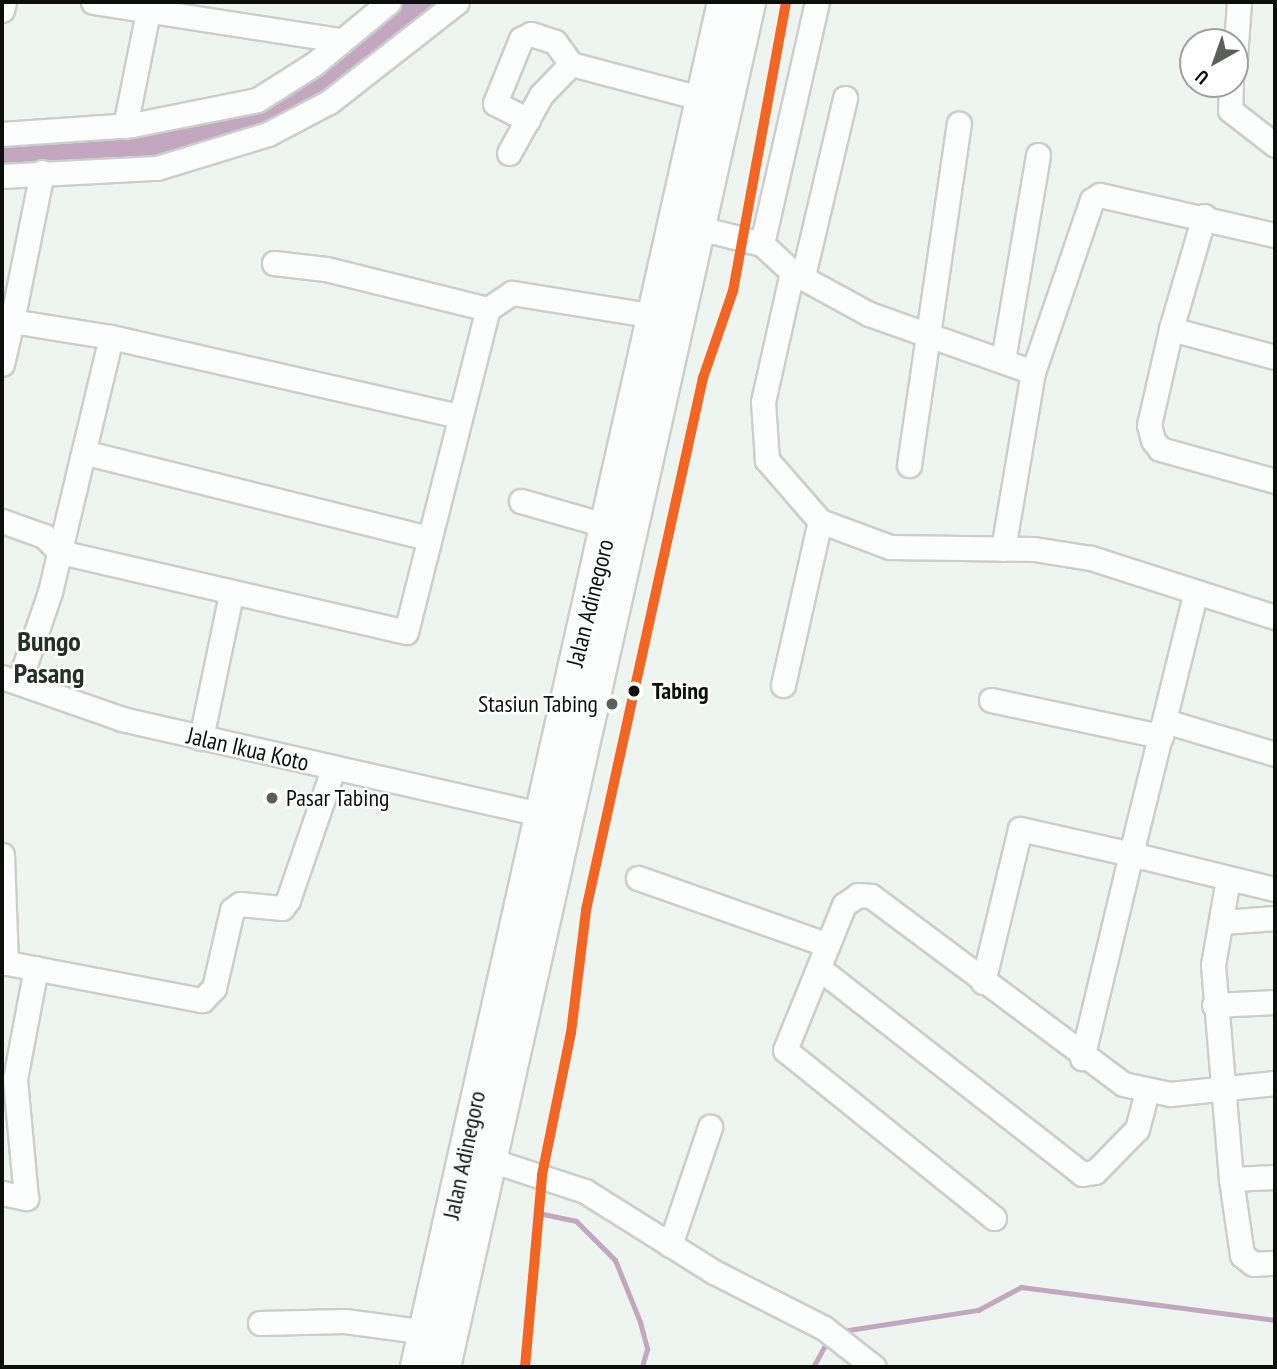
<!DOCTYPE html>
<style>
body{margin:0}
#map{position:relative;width:1277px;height:1369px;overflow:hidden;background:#eef4ef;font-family:"PT Sans Narrow",sans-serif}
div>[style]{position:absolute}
.stream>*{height:5px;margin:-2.5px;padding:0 2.5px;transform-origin:2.5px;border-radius:2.5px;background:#c3a6bf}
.river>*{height:30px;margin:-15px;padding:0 15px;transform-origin:15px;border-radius:15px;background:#c3a6bf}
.roads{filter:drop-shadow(2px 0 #cbcfcb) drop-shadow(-2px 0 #cbcfcb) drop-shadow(0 2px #cbcfcb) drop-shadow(0 -2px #cbcfcb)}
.minor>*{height:23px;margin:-11.5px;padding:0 11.5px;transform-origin:11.5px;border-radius:11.5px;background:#fcfdfd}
.highway>*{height:32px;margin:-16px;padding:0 16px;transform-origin:16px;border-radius:16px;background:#fcfdfd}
.rail-1>*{height:10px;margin:-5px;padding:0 5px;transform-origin:5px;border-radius:5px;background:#f26522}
.dots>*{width:19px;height:19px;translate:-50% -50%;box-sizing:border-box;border:4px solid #fff;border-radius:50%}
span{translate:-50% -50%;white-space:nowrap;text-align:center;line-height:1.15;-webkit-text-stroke:5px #fff;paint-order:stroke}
.street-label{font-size:24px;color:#0c100d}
.stop-label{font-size:24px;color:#0c100d;font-weight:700}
.left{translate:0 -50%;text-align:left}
.poi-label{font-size:24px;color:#0c100d}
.right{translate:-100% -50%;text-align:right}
.quarter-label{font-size:28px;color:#262f28;font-weight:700}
.frame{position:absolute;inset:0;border:4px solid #0c100d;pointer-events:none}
.north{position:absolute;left:1179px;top:28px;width:70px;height:70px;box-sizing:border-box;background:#fff;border:2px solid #9e9f9e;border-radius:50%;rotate:220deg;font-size:19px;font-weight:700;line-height:28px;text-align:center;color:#0c100d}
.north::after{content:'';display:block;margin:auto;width:24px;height:32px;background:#5b605c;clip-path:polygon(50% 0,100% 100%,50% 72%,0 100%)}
</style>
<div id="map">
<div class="stream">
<i style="left:543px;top:1214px;width:34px;rotate:12deg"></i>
<i style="left:576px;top:1221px;width:55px;rotate:45deg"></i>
<i style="left:615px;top:1260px;width:67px;rotate:68deg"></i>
<i style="left:640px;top:1322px;width:28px;rotate:75deg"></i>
<i style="left:647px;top:1349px;width:19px;rotate:106deg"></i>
<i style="left:842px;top:1331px;width:138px;rotate:-8.8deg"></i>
<i style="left:978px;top:1310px;width:49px;rotate:-28.1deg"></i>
<i style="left:1021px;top:1287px;width:256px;rotate:7.4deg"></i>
<i style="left:813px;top:1367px;width:31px;rotate:-61deg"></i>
</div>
<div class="river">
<i style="left:2px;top:157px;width:143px;rotate:-4deg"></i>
<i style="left:145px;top:147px;width:105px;rotate:-9.9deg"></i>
<i style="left:248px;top:129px;width:116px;rotate:-30.5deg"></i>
<i style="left:348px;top:70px;width:104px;rotate:-40.7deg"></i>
</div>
<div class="roads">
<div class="minor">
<i style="left:93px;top:2px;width:248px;rotate:8.8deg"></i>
<i style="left:2px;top:10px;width:8px;rotate:-76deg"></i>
<i style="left:1235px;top:58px;width:56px;rotate:-85.9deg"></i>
<i style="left:1231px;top:84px;width:26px;rotate:92deg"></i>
<i style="left:1230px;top:110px;width:57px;rotate:37.9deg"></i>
<i style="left:528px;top:120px;width:37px;rotate:-153deg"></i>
<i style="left:495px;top:103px;width:69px;rotate:-67.9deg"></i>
<i style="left:521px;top:39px;width:11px;rotate:-27deg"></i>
<i style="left:531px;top:34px;width:25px;rotate:18deg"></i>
<i style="left:555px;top:42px;width:27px;rotate:54deg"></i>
<i style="left:125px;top:126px;width:126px;rotate:-78.6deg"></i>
<i style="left:2px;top:134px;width:130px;rotate:-4deg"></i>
<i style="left:132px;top:125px;width:127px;rotate:-11.3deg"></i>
<i style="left:257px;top:100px;width:67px;rotate:-32.3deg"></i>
<i style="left:314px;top:64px;width:97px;rotate:-39.6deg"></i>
<i style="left:509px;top:153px;width:66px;rotate:-61.1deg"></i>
<i style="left:541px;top:95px;width:43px;rotate:-45.9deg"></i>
<i style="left:571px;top:64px;width:138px;rotate:14.7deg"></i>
<i style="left:42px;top:172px;width:152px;rotate:101.4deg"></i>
<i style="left:12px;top:321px;width:100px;rotate:9.2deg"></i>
<i style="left:111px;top:337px;width:357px;rotate:12.8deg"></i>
<i style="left:2px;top:176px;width:155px;rotate:-3deg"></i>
<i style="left:157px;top:168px;width:116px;rotate:-17deg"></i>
<i style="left:268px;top:134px;width:69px;rotate:-27.7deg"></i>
<i style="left:329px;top:102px;width:162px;rotate:-38deg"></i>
<i style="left:1204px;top:216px;width:118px;rotate:106.3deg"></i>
<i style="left:1171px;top:329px;width:98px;rotate:102.9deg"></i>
<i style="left:1149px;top:425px;width:16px;rotate:75deg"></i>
<i style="left:1153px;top:440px;width:11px;rotate:52deg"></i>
<i style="left:1160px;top:449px;width:119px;rotate:15.5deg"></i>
<i style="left:700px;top:228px;width:64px;rotate:14.5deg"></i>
<i style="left:762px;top:244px;width:41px;rotate:43deg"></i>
<i style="left:792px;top:272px;width:133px;rotate:102.6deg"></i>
<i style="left:763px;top:402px;width:58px;rotate:86.1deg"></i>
<i style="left:767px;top:460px;width:81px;rotate:49deg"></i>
<i style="left:820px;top:521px;width:75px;rotate:20.4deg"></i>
<i style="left:890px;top:547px;width:144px;rotate:0.8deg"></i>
<i style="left:1034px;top:549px;width:58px;rotate:9deg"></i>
<i style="left:1091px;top:558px;width:193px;rotate:17.8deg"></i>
<i style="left:762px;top:244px;width:248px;rotate:-77.2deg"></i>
<i style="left:274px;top:263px;width:52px;rotate:6.6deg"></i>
<i style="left:326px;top:269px;width:167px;rotate:13.9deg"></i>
<i style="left:792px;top:272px;width:88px;rotate:28.6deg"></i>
<i style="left:869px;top:314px;width:174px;rotate:19.5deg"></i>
<i style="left:803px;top:276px;width:183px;rotate:-76.7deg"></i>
<i style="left:1171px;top:329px;width:108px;rotate:15.1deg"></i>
<i style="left:1003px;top:360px;width:208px;rotate:-80.3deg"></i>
<i style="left:2px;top:364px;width:44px;rotate:-76.9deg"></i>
<i style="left:82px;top:458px;width:124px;rotate:-76.5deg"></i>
<i style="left:909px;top:465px;width:345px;rotate:-81.7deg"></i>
<i style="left:521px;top:501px;width:91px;rotate:16deg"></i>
<i style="left:2px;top:521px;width:45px;rotate:19.7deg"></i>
<i style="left:44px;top:536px;width:23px;rotate:45deg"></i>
<i style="left:60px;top:552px;width:355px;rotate:13deg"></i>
<i style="left:406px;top:632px;width:333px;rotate:-75.8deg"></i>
<i style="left:488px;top:309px;width:29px;rotate:-34deg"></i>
<i style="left:512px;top:293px;width:158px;rotate:9.1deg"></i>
<i style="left:1003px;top:549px;width:180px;rotate:-80.4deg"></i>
<i style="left:1033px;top:372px;width:182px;rotate:-71.1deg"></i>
<i style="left:1092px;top:200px;width:9px;rotate:-32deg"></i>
<i style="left:1100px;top:195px;width:180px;rotate:12.9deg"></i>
<i style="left:1195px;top:595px;width:267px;rotate:103.9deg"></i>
<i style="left:1131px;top:854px;width:148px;rotate:13.7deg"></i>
<i style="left:2px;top:677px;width:127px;rotate:19.3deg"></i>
<i style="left:122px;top:719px;width:428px;rotate:12.8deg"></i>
<i style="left:19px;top:682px;width:95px;rotate:-71deg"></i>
<i style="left:50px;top:592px;width:138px;rotate:-76.6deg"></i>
<i style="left:82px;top:458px;width:10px;rotate:-24deg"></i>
<i style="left:91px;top:454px;width:347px;rotate:14deg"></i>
<i style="left:783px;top:685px;width:168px;rotate:-77.3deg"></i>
<i style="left:991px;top:700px;width:174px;rotate:12deg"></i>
<i style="left:1165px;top:721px;width:115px;rotate:16.7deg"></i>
<i style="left:201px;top:738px;width:147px;rotate:-78.2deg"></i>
<i style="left:2px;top:855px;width:108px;rotate:87.9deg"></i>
<i style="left:638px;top:878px;width:201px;rotate:19.4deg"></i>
<i style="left:1228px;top:879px;width:87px;rotate:99.9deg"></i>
<i style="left:1213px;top:965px;width:215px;rotate:85.2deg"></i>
<i style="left:1231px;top:1179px;width:77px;rotate:81.8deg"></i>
<i style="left:1242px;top:1255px;width:14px;rotate:39deg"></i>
<i style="left:1253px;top:1264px;width:22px;rotate:-3deg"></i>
<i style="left:1223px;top:922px;width:52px;rotate:-4.4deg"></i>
<i style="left:2px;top:962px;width:204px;rotate:10.8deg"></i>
<i style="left:202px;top:1000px;width:17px;rotate:-45deg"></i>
<i style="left:214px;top:988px;width:80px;rotate:-77deg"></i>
<i style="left:232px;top:910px;width:10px;rotate:-37deg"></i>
<i style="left:240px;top:904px;width:42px;rotate:5.4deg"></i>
<i style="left:282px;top:908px;width:10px;rotate:-53deg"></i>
<i style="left:288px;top:900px;width:139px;rotate:-71deg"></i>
<i style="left:820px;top:969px;width:333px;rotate:38deg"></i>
<i style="left:1082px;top:1174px;width:13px;rotate:-9deg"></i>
<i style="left:1095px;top:1172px;width:60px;rotate:-45.7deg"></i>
<i style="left:1137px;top:1129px;width:39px;rotate:-75deg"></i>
<i style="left:983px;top:982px;width:157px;rotate:-76.4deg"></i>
<i style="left:1020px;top:829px;width:114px;rotate:12.7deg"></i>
<i style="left:1131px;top:854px;width:210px;rotate:103.5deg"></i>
<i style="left:1214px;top:1005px;width:61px;rotate:-2.8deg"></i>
<i style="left:490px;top:1160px;width:100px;rotate:18.1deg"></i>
<i style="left:585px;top:1191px;width:152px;rotate:32.1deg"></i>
<i style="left:714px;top:1272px;width:123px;rotate:27deg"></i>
<i style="left:824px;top:1328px;width:63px;rotate:38deg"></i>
<i style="left:1231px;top:1179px;width:44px;rotate:-2.6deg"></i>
<i style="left:2px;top:1193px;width:25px;rotate:12deg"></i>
<i style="left:26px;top:1198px;width:120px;rotate:-95.3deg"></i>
<i style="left:15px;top:1079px;width:113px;rotate:-79.3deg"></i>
<i style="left:994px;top:1218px;width:268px;rotate:-141.2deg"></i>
<i style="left:785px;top:1050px;width:157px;rotate:-67.9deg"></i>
<i style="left:844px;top:905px;width:17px;rotate:-36deg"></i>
<i style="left:858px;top:895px;width:13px;rotate:4deg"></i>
<i style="left:871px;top:896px;width:314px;rotate:36.7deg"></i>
<i style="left:1123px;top:1084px;width:48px;rotate:12deg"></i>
<i style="left:1170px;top:1094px;width:106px;rotate:-6deg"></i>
<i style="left:670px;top:1245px;width:125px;rotate:-71.3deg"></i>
<i style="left:260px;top:1323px;width:85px;rotate:-1.3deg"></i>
<i style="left:345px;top:1321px;width:82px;rotate:7.7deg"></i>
</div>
<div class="highway">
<i style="left:417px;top:1367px;width:1399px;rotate:-77.32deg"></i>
<i style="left:444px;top:1367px;width:1399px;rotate:-77.4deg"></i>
</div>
</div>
<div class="rail-1">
<i style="left:525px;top:1367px;width:193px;rotate:-84.9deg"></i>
<i style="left:542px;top:1175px;width:145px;rotate:-78.5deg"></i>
<i style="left:571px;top:1033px;width:124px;rotate:-83deg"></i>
<i style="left:586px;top:910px;width:545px;rotate:-77.6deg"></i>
<i style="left:703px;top:378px;width:92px;rotate:-71deg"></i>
<i style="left:733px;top:291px;width:294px;rotate:-79.6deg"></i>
</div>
<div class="dots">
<i style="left:634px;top:691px;background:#0c100d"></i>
<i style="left:612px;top:704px;background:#5b605c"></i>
<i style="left:272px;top:798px;background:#5b605c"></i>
</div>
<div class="street-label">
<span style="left:590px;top:603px;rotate:-76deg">Jalan Adinegoro</span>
<span style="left:248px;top:749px;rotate:13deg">Jalan Ikua Koto</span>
<span style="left:464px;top:1155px;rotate:-78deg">Jalan Adinegoro</span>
</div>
<div class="stop-label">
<span class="left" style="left:652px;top:691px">Tabing</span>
</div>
<div class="poi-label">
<span class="right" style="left:598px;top:704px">Stasiun Tabing</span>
<span class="left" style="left:286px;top:798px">Pasar Tabing</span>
</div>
<div class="quarter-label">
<span style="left:49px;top:657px">Bungo<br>Pasang</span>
</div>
<div class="frame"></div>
<div class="north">U</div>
</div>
